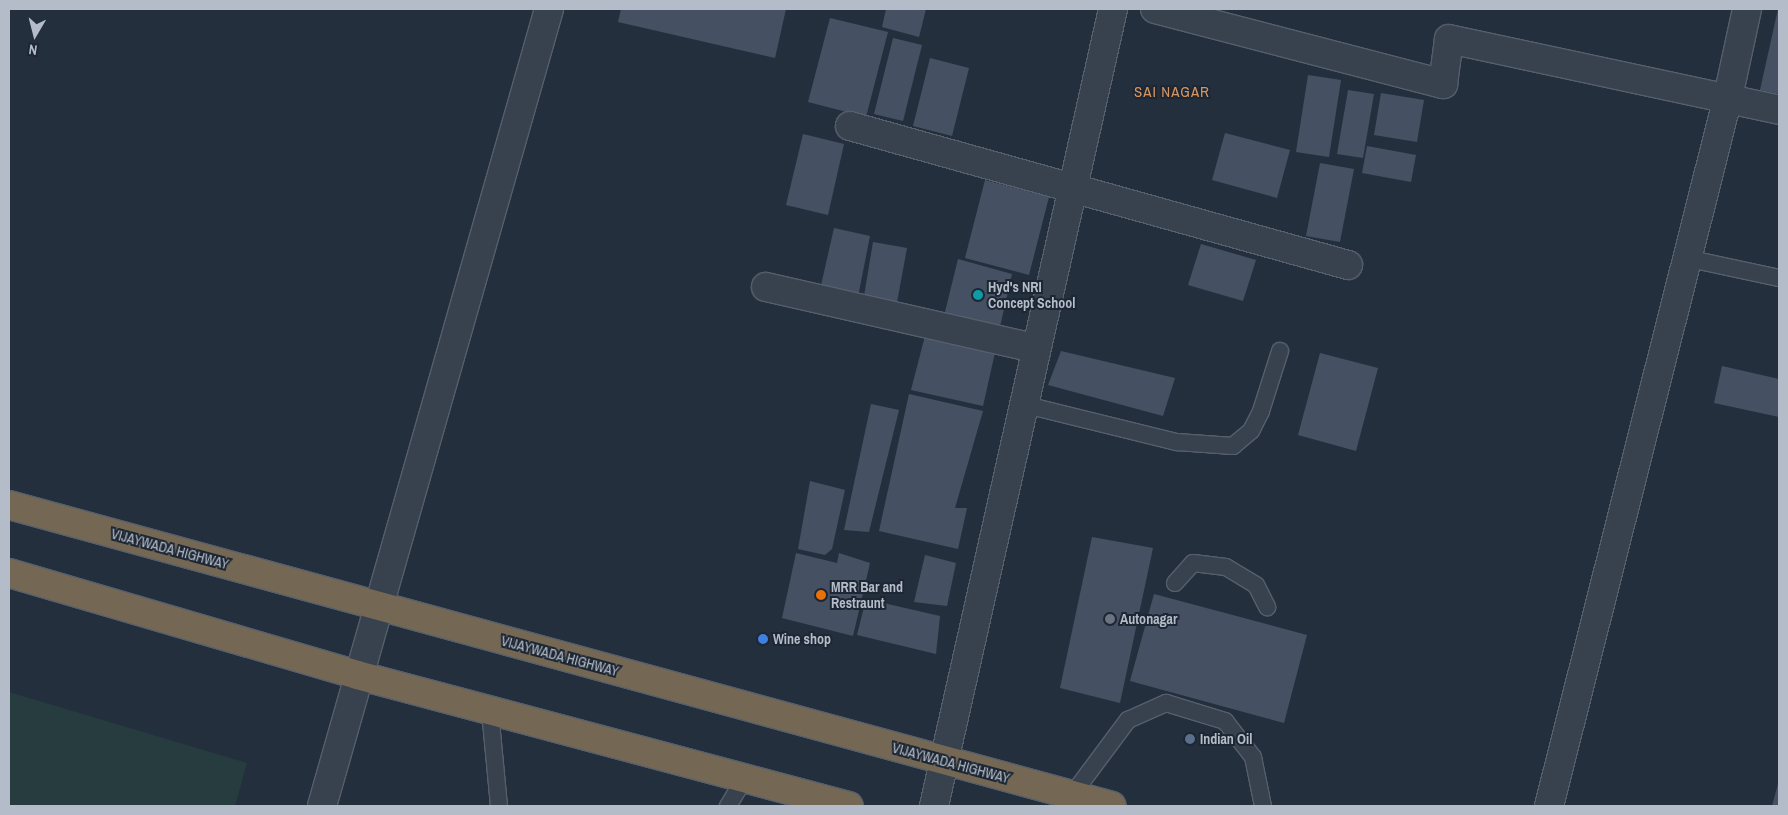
<!DOCTYPE html>
<style>
body{margin:0}
#map{position:relative;width:1788px;height:815px;overflow:hidden;background:#242f3e;font-family:"Archivo Narrow",sans-serif}
div>[style]{position:absolute}
.green>*{inset:0;background:#263c3f}
.building>*{inset:0;background:#455162}
.roads{filter:drop-shadow(1px 0 #565f6c) drop-shadow(-1px 0 #565f6c) drop-shadow(0 1px #565f6c) drop-shadow(0 -1px #565f6c)}
.lane>*{height:16px;margin:-8px;padding:0 8px;transform-origin:8px;border-radius:8px;background:#38414e}
.street>*{height:28px;margin:-14px;padding:0 14px;transform-origin:14px;border-radius:14px;background:#38414e}
.highway>*{height:28px;margin:-14px;padding:0 14px;transform-origin:14px;border-radius:14px;background:#746855}
.dots>*{width:14px;height:14px;translate:-50% -50%;box-sizing:border-box;border:2px solid #1d2633;border-radius:50%}
span{translate:-50% -50%;white-space:nowrap;text-align:center;line-height:1.15;-webkit-text-stroke:4px #1d2633;paint-order:stroke}
.poi-label{font-size:14px;color:#b4bcc9;font-weight:700}
.left{translate:0 -50%;text-align:left}
.street-label{font-size:14px;color:#b4bcc9}
.neighbourhood-label{font-size:15px;color:#d59563;letter-spacing:1px}
.frame{position:absolute;inset:0;border:10px solid #b4bcc9;pointer-events:none}
.north{position:absolute;left:10px;top:10px;width:50px;height:50px;-webkit-text-stroke:4px #1d2633;paint-order:stroke;rotate:188deg;font-size:14px;font-weight:700;line-height:20px;text-align:center;color:#b4bcc9}
.north::after{content:'';display:block;margin:auto;width:18px;height:22px;background:#b4bcc9;clip-path:polygon(50% 0,100% 100%,50% 72%,0 100%)}
</style>
<div id="map">
<div class="green">
<i style="clip-path:polygon(9px 692px,247px 763px,235px 806px,9px 806px)"></i>
</div>
<div class="building">
<i style="clip-path:polygon(621px 9px,786px 9px,775px 58px,618px 22px)"></i>
<i style="clip-path:polygon(886px 9px,926px 9px,919px 37px,882px 27px)"></i>
<i style="clip-path:polygon(1778px 9px,1779px 9px,1779px 94px,1760px 90px)"></i>
<i style="clip-path:polygon(830px 18px,888px 32px,866px 117px,808px 102px)"></i>
<i style="clip-path:polygon(893px 38px,922px 45px,903px 121px,874px 114px)"></i>
<i style="clip-path:polygon(930px 58px,969px 68px,952px 136px,913px 126px)"></i>
<i style="clip-path:polygon(1308px 75px,1341px 80px,1329px 157px,1296px 152px)"></i>
<i style="clip-path:polygon(1348px 90px,1374px 94px,1363px 158px,1337px 154px)"></i>
<i style="clip-path:polygon(1381px 93px,1424px 100px,1417px 142px,1374px 135px)"></i>
<i style="clip-path:polygon(1225px 133px,1290px 150px,1277px 198px,1212px 180px)"></i>
<i style="clip-path:polygon(803px 134px,844px 144px,828px 215px,786px 205px)"></i>
<i style="clip-path:polygon(1367px 146px,1416px 155px,1411px 182px,1362px 173px)"></i>
<i style="clip-path:polygon(1320px 163px,1354px 169px,1340px 242px,1306px 236px)"></i>
<i style="clip-path:polygon(985px 180px,1049px 197px,1029px 275px,965px 258px)"></i>
<i style="clip-path:polygon(834px 228px,870px 236px,857px 302px,819px 294px)"></i>
<i style="clip-path:polygon(873px 242px,907px 248px,896px 308px,863px 302px)"></i>
<i style="clip-path:polygon(1201px 244px,1256px 260px,1243px 301px,1188px 285px)"></i>
<i style="clip-path:polygon(958px 259px,1012px 274px,999px 331px,944px 316px)"></i>
<i style="clip-path:polygon(926px 332px,996px 348px,983px 406px,911px 390px)"></i>
<i style="clip-path:polygon(1061px 351px,1175px 378px,1163px 416px,1048px 385px)"></i>
<i style="clip-path:polygon(1320px 353px,1378px 368px,1356px 451px,1298px 435px)"></i>
<i style="clip-path:polygon(1722px 366px,1779px 379px,1779px 417px,1714px 403px)"></i>
<i style="clip-path:polygon(909px 394px,983px 411px,955px 508px,967px 508px,958px 549px,879px 531px)"></i>
<i style="clip-path:polygon(871px 404px,899px 410px,869px 532px,844px 530px)"></i>
<i style="clip-path:polygon(810px 481px,845px 490px,832px 549px,825px 555px,798px 549px)"></i>
<i style="clip-path:polygon(1092px 537px,1153px 548px,1120px 703px,1060px 688px)"></i>
<i style="clip-path:polygon(796px 553px,837px 563px,839px 553px,870px 563px,853px 636px,782px 618px)"></i>
<i style="clip-path:polygon(925px 555px,956px 563px,947px 606px,914px 602px)"></i>
<i style="clip-path:polygon(1154px 594px,1307px 635px,1284px 723px,1130px 681px)"></i>
<i style="clip-path:polygon(866px 599px,940px 616px,936px 654px,857px 635px)"></i>
<i style="clip-path:polygon(1779px 780px,1779px 806px,1772px 806px)"></i>
</div>
<div class="roads">
<div class="lane">
<i style="left:1686px;top:258px;width:95px;rotate:12.1deg"></i>
<i style="left:1022px;top:404px;width:160px;rotate:13.8deg"></i>
<i style="left:1177px;top:442px;width:56px;rotate:4.1deg"></i>
<i style="left:1233px;top:446px;width:23px;rotate:-40deg"></i>
<i style="left:1251px;top:431px;width:22px;rotate:-63deg"></i>
<i style="left:1261px;top:411px;width:63px;rotate:-72.4deg"></i>
<i style="left:1175px;top:583px;width:27px;rotate:-48deg"></i>
<i style="left:1193px;top:563px;width:33px;rotate:7deg"></i>
<i style="left:1226px;top:567px;width:35px;rotate:31deg"></i>
<i style="left:1256px;top:585px;width:25px;rotate:63deg"></i>
<i style="left:490px;top:711px;width:95px;rotate:84.6deg"></i>
<i style="left:1072px;top:795px;width:94px;rotate:-53.3deg"></i>
<i style="left:1128px;top:720px;width:42px;rotate:-24.1deg"></i>
<i style="left:1166px;top:703px;width:62px;rotate:17deg"></i>
<i style="left:1225px;top:721px;width:46px;rotate:52.1deg"></i>
<i style="left:1253px;top:757px;width:50px;rotate:78.5deg"></i>
<i style="left:728px;top:806px;width:33px;rotate:-59deg"></i>
</div>
<div class="street">
<i style="left:1155px;top:9px;width:298px;rotate:14.6deg"></i>
<i style="left:1443px;top:84px;width:45px;rotate:-82.4deg"></i>
<i style="left:1449px;top:39px;width:338px;rotate:12.1deg"></i>
<i style="left:850px;top:126px;width:517px;rotate:15.6deg"></i>
<i style="left:766px;top:287px;width:275px;rotate:12.8deg"></i>
<i style="left:322px;top:806px;width:829px;rotate:-74.1deg"></i>
<i style="left:934px;top:806px;width:817px;rotate:-77.34deg"></i>
<i style="left:1549px;top:806px;width:731px;rotate:-75.83deg"></i>
<i style="left:1728px;top:97px;width:90px;rotate:-77.8deg"></i>
</div>
<div class="highway">
<i style="left:9px;top:505px;width:1143px;rotate:15.26deg"></i>
<i style="left:9px;top:573px;width:363px;rotate:16.3deg"></i>
<i style="left:357px;top:675px;width:509px;rotate:14.91deg"></i>
</div>
</div>
<div class="dots">
<i style="left:978px;top:295px;background:#0f9aa8"></i>
<i style="left:821px;top:595px;background:#e8710a"></i>
<i style="left:1110px;top:619px;background:#6b7280"></i>
<i style="left:763px;top:639px;background:#3f7fe0"></i>
<i style="left:1190px;top:739px;background:#5c6f8a"></i>
</div>
<div class="poi-label">
<span class="left" style="left:988px;top:295px">Hyd's NRI<br>Concept School</span>
<span class="left" style="left:831px;top:595px">MRR Bar and<br>Restraunt</span>
<span class="left" style="left:1120px;top:619px">Autonagar</span>
<span class="left" style="left:773px;top:639px">Wine shop</span>
<span class="left" style="left:1200px;top:739px">Indian Oil</span>
</div>
<div class="street-label">
<span style="left:170px;top:549px;rotate:15deg">VIJAYWADA HIGHWAY</span>
<span style="left:560px;top:656px;rotate:15deg">VIJAYWADA HIGHWAY</span>
<span style="left:951px;top:763px;rotate:15deg">VIJAYWADA HIGHWAY</span>
</div>
<div class="neighbourhood-label">
<span style="left:1172px;top:92px">SAI NAGAR</span>
</div>
<div class="frame"></div>
<div class="north">N</div>
</div>
